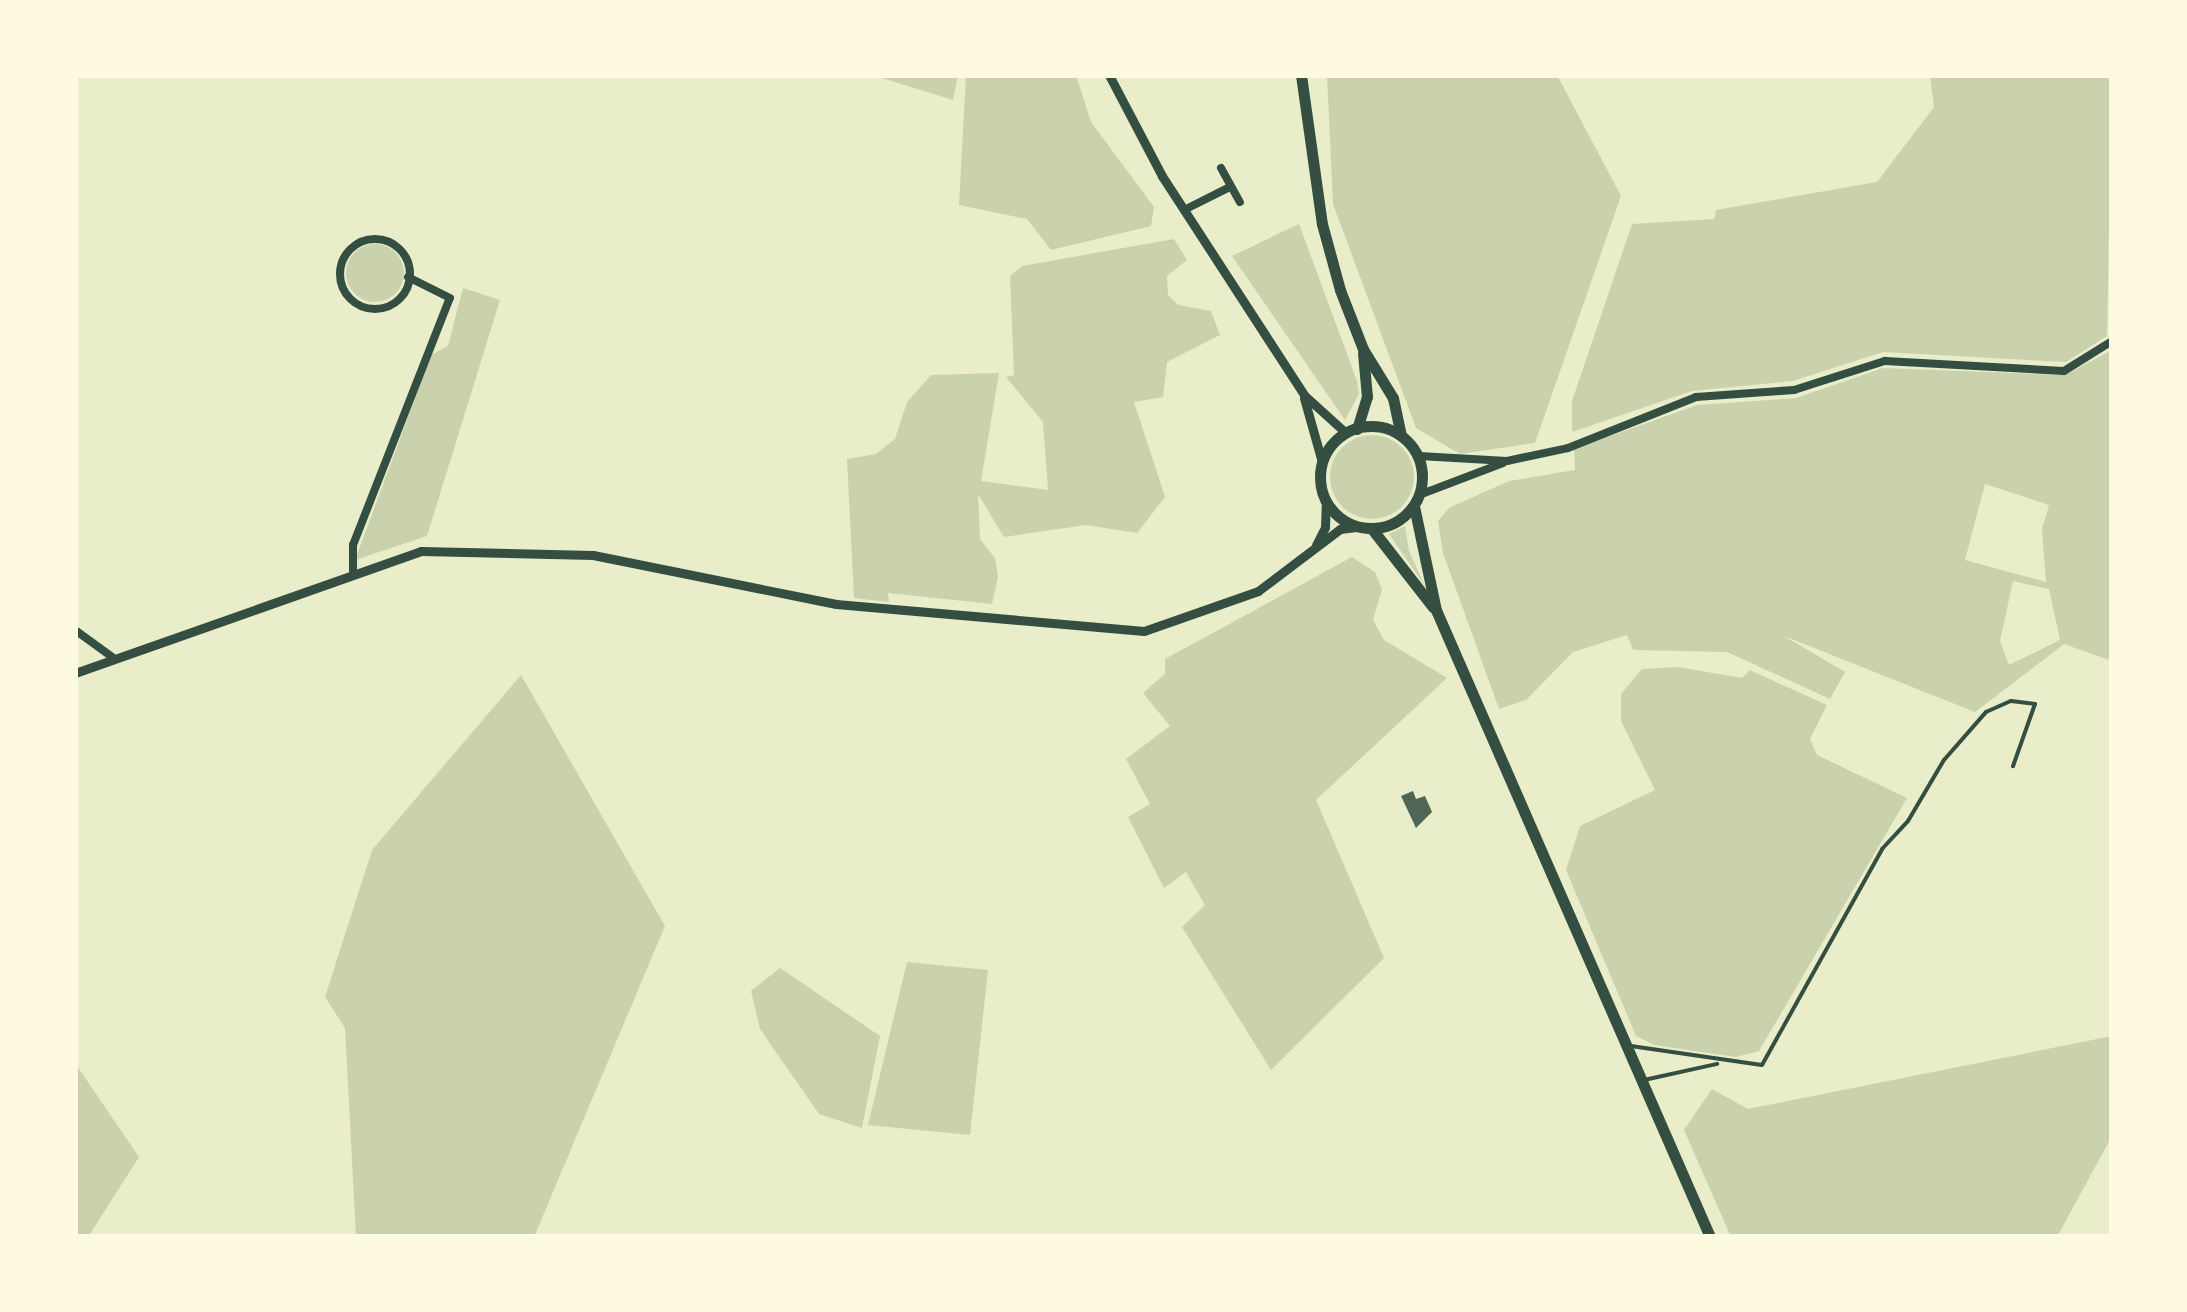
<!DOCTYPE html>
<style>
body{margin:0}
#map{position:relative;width:2187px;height:1312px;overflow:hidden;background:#e9edc9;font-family:Karla,sans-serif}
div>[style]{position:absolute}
.green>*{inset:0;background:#cad2ad}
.round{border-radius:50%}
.building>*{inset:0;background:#4f6655}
.service>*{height:4px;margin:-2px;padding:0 2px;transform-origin:2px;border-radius:2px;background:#344e41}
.minor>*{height:8px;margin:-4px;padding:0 4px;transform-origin:4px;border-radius:4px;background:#344e41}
.minor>.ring{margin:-4px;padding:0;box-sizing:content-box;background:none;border:8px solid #344e41;border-radius:50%}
.tertiary>*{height:9px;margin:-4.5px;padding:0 4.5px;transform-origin:4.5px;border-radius:4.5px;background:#344e41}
.primary>*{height:11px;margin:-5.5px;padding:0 5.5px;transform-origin:5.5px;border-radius:5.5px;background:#344e41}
.primary>.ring{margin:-5.5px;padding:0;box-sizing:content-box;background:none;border:11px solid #344e41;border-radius:50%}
span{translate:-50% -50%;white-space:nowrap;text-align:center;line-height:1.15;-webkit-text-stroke:10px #fefae0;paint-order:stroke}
.frame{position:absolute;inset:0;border:78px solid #fefae0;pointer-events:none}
</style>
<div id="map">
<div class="green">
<i style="clip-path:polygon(872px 75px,958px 75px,953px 100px)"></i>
<i style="clip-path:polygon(966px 75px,1076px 75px,1091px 122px,1154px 207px,1151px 226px,1051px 250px,1027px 219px,959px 205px)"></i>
<i style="clip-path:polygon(1327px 75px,1557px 75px,1621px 196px,1535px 443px,1460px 454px,1416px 428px,1333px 204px)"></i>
<i style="clip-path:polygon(1930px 75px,2112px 75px,2107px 336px,2066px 362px,1883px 352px,1793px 381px,1692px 391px,1572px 432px,1572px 401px,1632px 224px,1714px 219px,1716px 210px,1877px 182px,1934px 107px)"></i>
<i style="clip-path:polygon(1299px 224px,1357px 381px,1359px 394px,1345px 420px,1232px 256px)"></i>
<i style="clip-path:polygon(1174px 239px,1187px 260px,1167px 276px,1168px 295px,1178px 305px,1211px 311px,1220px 335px,1167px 362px,1163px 397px,1134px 402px,1165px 497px,1137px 533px,1086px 525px,1004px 537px,978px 494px,980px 539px,995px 558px,998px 577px,992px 604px,888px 593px,889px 602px,854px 598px,847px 459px,876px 454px,895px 439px,907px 402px,931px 375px,999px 373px,981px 481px,1048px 490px,1043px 422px,1006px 377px,1014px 375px,1010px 276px,1022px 266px)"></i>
<i class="round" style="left:346px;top:244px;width:58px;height:58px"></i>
<i style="clip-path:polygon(463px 288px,500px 300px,427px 536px,355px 560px,431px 355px,448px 346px)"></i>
<i style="clip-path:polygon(evenodd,2112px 350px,2112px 661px,2064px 644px,1975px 712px,1784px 636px,1845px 672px,1830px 699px,1727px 652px,1633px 650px,1627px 635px,1573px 652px,1526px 700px,1499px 709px,1443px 553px,1438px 521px,1449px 508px,1509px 481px,1575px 470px,1574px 449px,1697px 405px,1796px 398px,1883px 368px,2065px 375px,2112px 350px,1985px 484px,2049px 505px,2042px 529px,2046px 582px,1965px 560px,1985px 484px,2112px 350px,2013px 581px,2049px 589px,2060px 640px,2009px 665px,2000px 641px,2013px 581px)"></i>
<i class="round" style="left:1330px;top:435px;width:84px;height:84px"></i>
<i style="clip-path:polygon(1405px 526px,1409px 551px,1425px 586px,1389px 534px)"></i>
<i style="clip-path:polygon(1352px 557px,1375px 572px,1382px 589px,1373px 620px,1384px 640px,1447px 678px,1316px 800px,1384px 958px,1271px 1070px,1182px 927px,1205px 905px,1186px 872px,1164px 888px,1128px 817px,1150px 804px,1126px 759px,1170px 726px,1143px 693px,1165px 674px,1165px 659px)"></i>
<i style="clip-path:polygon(1678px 667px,1742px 678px,1750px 670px,1827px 705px,1810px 739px,1817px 755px,1907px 798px,1759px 1051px,1736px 1057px,1654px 1045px,1636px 1036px,1566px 870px,1580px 826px,1655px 790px,1621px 721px,1621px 694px,1642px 669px)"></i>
<i style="clip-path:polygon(521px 675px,665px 926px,534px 1237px,356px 1237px,345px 1028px,325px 997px,372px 850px)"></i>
<i style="clip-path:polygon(907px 962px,988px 970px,970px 1135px,868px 1125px)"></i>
<i style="clip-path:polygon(780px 968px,880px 1036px,862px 1128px,819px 1114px,760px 1029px,751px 991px)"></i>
<i style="clip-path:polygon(2112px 1036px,2112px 1136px,2057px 1237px,1731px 1237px,1684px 1130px,1712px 1089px,1748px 1109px)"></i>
<i style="clip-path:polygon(75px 1063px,139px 1157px,88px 1237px,75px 1234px)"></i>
</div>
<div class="building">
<i style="clip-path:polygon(1413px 791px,1416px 799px,1425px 796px,1432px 812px,1416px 828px,1401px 796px)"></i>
</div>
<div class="service">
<i style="left:1631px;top:1046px;width:132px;rotate:8.3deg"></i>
<i style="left:1762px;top:1065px;width:247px;rotate:-60.9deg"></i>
<i style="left:1882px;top:849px;width:38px;rotate:-47deg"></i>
<i style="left:1908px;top:821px;width:71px;rotate:-59.5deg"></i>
<i style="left:1944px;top:760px;width:64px;rotate:-48.8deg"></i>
<i style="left:1986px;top:712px;width:27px;rotate:-24deg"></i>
<i style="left:2011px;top:701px;width:24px;rotate:7deg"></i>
<i style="left:2035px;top:704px;width:66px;rotate:109.5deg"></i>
<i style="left:1644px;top:1080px;width:75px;rotate:-12.4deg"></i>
</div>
<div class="minor">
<i style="left:1221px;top:168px;width:39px;rotate:61deg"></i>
<i style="left:1184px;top:210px;width:51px;rotate:-26.6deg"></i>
<i class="ring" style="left:340px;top:239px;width:62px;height:62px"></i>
<i style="left:1419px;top:456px;width:88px;rotate:3.3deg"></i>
<i style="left:1507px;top:461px;width:62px;rotate:-12deg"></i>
<i style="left:1568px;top:448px;width:138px;rotate:-21.7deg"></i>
<i style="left:1696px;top:397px;width:98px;rotate:-4.1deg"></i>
<i style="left:1794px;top:390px;width:96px;rotate:-17.7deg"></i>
<i style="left:1885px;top:361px;width:179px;rotate:3.2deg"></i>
<i style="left:2064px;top:371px;width:57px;rotate:-32deg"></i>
<i style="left:1419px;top:495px;width:90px;rotate:-20.9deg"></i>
<i style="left:353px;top:573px;width:28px;rotate:-90deg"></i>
<i style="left:353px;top:545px;width:265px;rotate:-68.6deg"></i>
<i style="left:450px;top:298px;width:47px;rotate:-153.4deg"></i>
<i style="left:75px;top:630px;width:46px;rotate:36.1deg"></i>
</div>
<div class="tertiary">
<i style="left:1109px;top:75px;width:114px;rotate:62.3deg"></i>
<i style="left:1162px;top:176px;width:261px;rotate:57deg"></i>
<i style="left:1304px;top:395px;width:57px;rotate:42.1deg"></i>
<i style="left:1304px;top:398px;width:66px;rotate:74.3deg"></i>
<i style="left:1316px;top:545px;width:20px;rotate:-63deg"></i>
<i style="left:1325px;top:527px;width:25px;rotate:-88deg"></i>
<i style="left:75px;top:673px;width:367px;rotate:-19.4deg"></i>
<i style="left:421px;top:551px;width:172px;rotate:1.3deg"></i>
<i style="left:593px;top:555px;width:248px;rotate:11.4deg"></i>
<i style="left:836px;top:604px;width:309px;rotate:5deg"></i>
<i style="left:1144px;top:631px;width:121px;rotate:-19.3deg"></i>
<i style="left:1258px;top:591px;width:103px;rotate:-37.1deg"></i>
<i style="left:1340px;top:529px;width:16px;rotate:-7deg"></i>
</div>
<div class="primary">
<i style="left:1301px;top:75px;width:150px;rotate:82deg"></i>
<i style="left:1322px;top:224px;width:68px;rotate:74.7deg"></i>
<i style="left:1340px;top:290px;width:63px;rotate:68.7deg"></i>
<i style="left:1363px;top:349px;width:57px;rotate:58.5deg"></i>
<i style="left:1393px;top:398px;width:38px;rotate:78deg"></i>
<i class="ring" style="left:1320px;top:426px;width:91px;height:91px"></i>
<i style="left:1357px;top:429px;width:34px;rotate:-73deg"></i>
<i style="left:1367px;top:397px;width:44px;rotate:-95.2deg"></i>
<i style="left:1414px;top:506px;width:106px;rotate:78.1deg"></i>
<i style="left:1436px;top:610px;width:684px;rotate:66.39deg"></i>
<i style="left:1372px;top:529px;width:99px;rotate:52deg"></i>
</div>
<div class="frame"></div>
</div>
